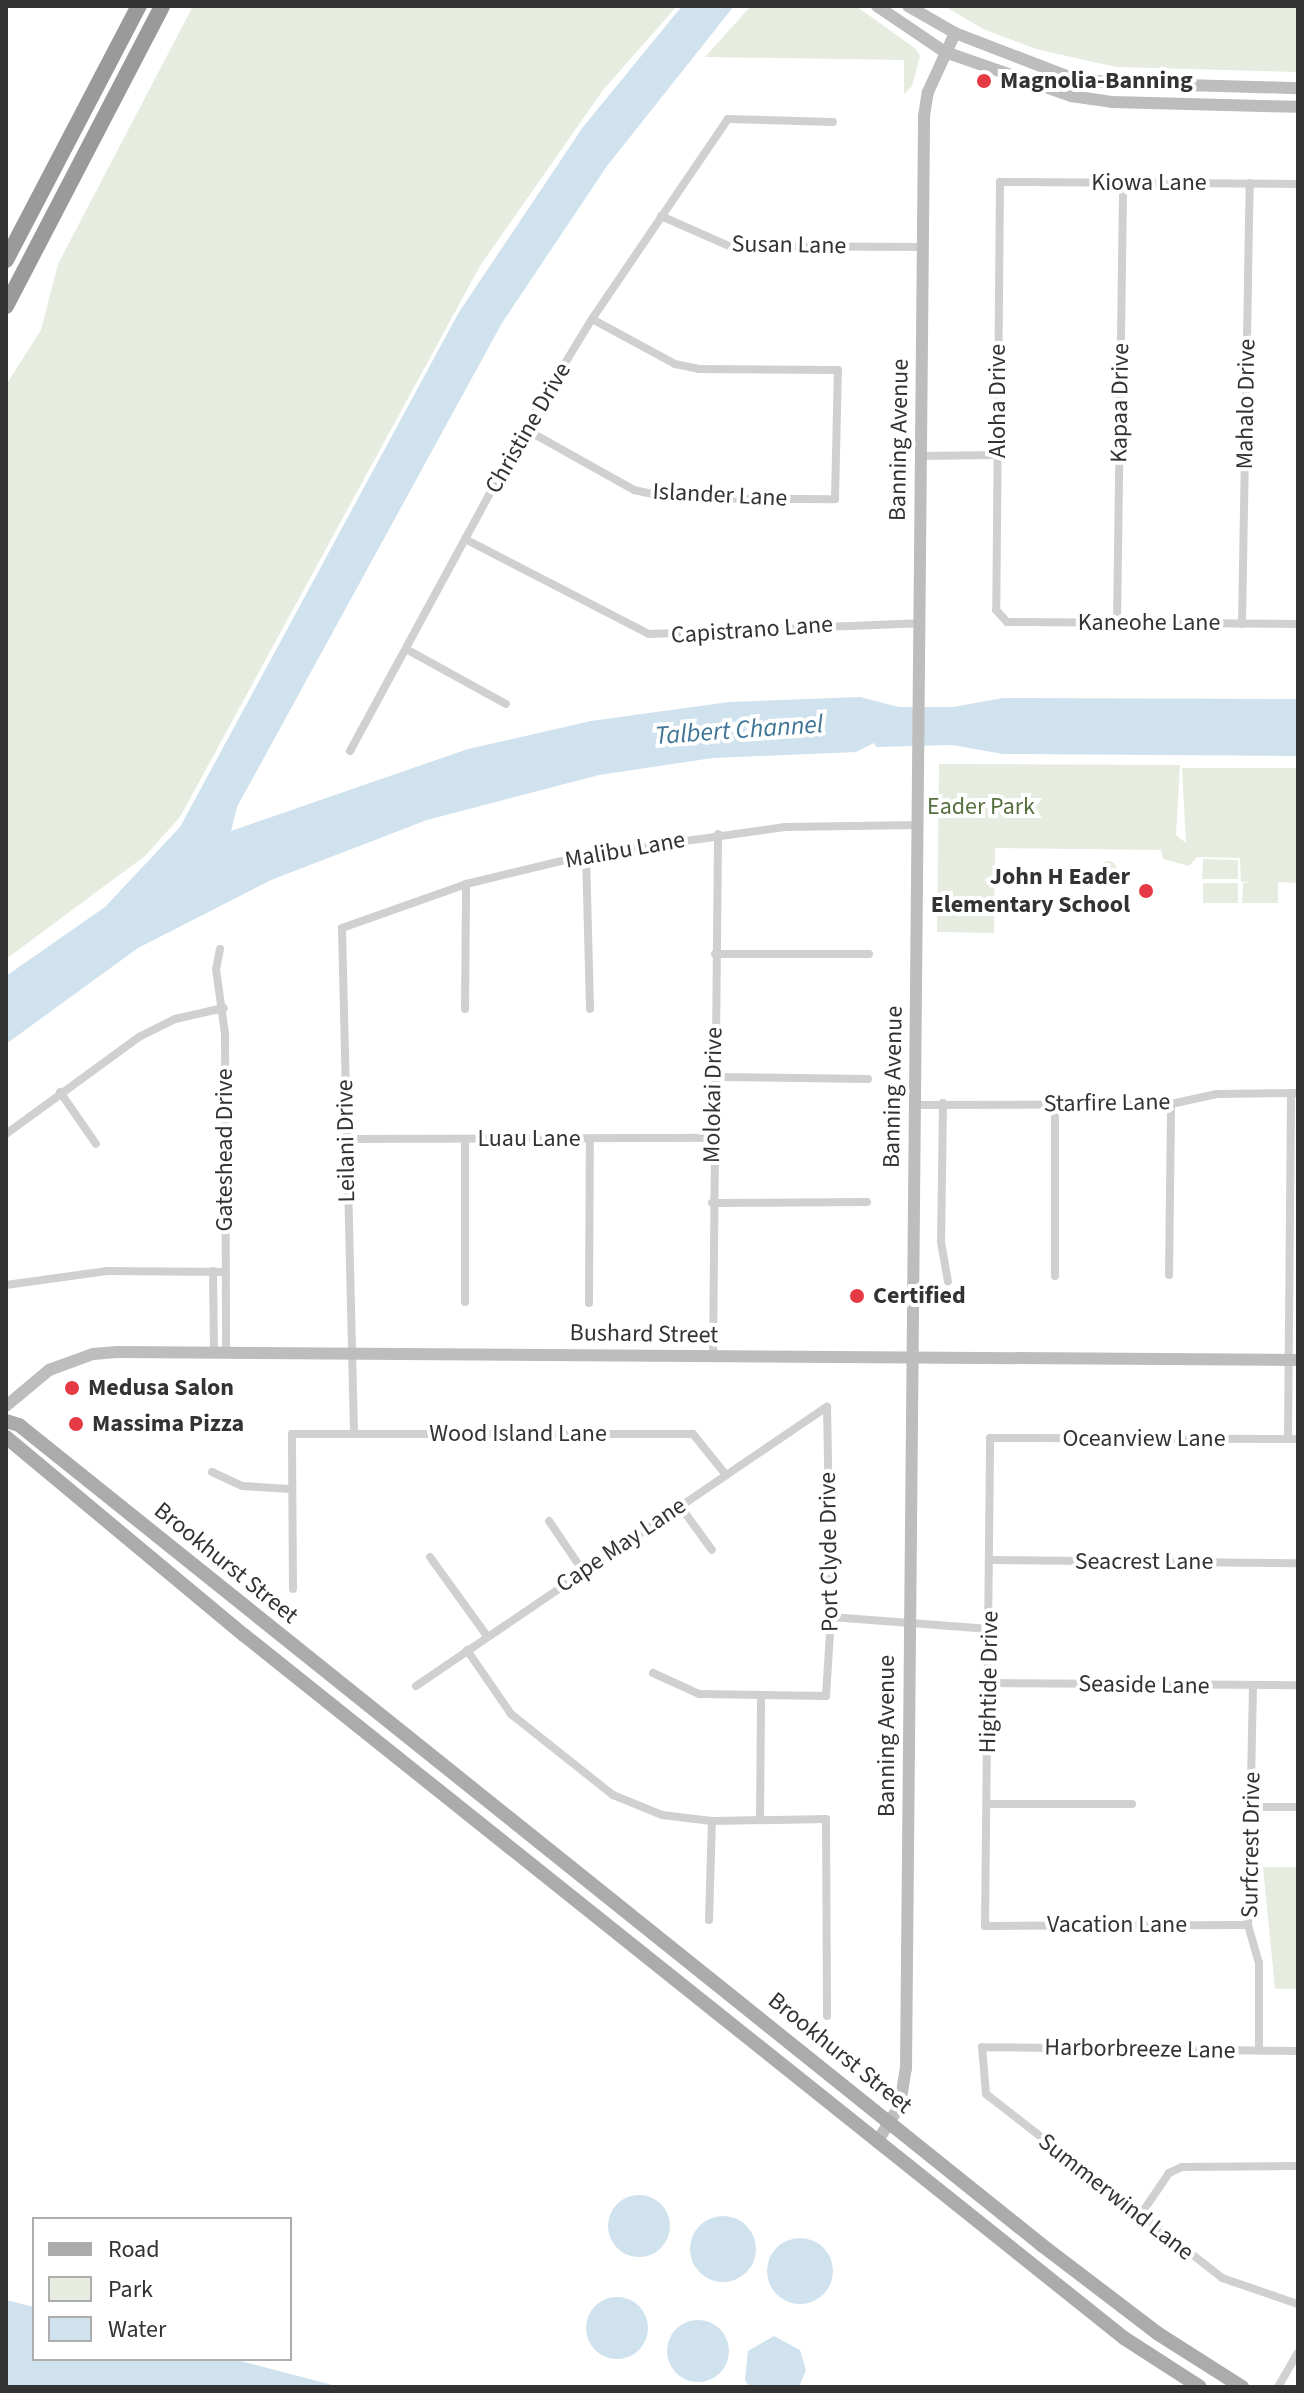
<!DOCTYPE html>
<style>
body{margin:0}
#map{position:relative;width:1304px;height:2393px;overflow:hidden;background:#fff;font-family:"Source Sans 3",sans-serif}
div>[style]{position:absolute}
.green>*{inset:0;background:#e6ecdf}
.round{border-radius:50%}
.water>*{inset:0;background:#cfe2ee}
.street>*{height:8px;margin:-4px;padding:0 4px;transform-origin:4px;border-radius:4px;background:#d0d0d0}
.secondary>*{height:12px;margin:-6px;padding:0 6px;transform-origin:6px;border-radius:6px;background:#bdbdbd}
.primary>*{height:14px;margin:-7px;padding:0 7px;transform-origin:7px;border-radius:7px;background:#ababab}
.highway>*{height:16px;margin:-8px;padding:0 8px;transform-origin:8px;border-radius:8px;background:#9a9a9a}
.dots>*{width:22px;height:22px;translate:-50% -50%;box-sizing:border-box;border:4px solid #fff;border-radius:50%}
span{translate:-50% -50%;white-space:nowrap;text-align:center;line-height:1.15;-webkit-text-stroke:8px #fff;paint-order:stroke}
.poi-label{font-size:24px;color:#333;font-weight:700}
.left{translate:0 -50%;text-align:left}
.right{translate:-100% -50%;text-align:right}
.street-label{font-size:24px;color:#333}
.park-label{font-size:24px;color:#56703f}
.water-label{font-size:26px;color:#3f7597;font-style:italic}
.frame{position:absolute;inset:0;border:8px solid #333;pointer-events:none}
.legend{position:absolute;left:32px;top:2217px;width:260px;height:144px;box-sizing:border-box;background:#fff;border:2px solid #adadad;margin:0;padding:10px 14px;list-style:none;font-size:24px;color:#333}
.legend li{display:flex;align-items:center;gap:16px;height:40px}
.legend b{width:40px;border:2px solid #adadad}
</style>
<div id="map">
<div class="green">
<i style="clip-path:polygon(193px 6px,677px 6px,603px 90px,480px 266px,180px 817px,145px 856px,6px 959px,6px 385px,41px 330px,58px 264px)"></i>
<i style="clip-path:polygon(751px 6px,856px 6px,916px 49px,920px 56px,912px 86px,904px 94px,904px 60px,705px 57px)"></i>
<i style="clip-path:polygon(944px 6px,1298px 6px,1298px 72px,1116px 67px,1036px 49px,983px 29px)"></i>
<i style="clip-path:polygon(939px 764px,1180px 765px,1176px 835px,1186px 843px,1182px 768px,1298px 768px,1298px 883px,1278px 882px,1278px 903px,1242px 903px,1243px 883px,1254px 882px,1241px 882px,1240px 858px,1197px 857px,1189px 866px,1163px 859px,1161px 850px,995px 848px,994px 933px,937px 932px)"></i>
<i style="clip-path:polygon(1203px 859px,1238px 860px,1238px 879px,1202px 879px)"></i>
<i class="round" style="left:1099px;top:861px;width:18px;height:18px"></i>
<i style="clip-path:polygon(1203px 883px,1238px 883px,1238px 903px,1203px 903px)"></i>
<i style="clip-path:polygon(1263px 1867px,1298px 1867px,1298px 1989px,1275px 1989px)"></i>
</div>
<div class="water">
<i style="clip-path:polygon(682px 6px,734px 6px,607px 166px,502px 323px,237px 807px,231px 831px,468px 749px,591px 721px,729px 702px,860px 697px,899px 707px,953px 707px,1003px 698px,1298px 699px,1298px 756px,1003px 754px,952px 745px,876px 747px,874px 743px,856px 752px,713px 758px,599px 775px,427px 820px,271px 880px,138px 948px,6px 1044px,6px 976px,105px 907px,180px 827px,459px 312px,583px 127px)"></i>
<i class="round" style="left:608px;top:2195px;width:62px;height:62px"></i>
<i class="round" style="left:690px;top:2216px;width:66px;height:66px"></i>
<i class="round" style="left:767px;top:2238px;width:66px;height:66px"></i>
<i class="round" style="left:586px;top:2297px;width:62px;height:62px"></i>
<i style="clip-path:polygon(6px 2300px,34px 2307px,34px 2359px,233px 2359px,340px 2387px,6px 2387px)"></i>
<i class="round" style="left:667px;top:2320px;width:62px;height:62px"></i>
<i style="clip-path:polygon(774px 2336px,800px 2350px,806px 2370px,799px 2387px,749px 2387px,745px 2380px,748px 2351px)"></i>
</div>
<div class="street">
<i style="left:1298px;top:184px;width:298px;rotate:-179.6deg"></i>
<i style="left:1000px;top:182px;width:428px;rotate:90.5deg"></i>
<i style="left:996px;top:610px;width:16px;rotate:47deg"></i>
<i style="left:1007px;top:622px;width:291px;rotate:0.4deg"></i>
<i style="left:661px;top:216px;width:74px;rotate:23.8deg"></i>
<i style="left:729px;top:246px;width:194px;rotate:0.3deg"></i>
<i style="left:525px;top:429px;width:125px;rotate:29.2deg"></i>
<i style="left:634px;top:490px;width:39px;rotate:12deg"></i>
<i style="left:672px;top:498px;width:163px;rotate:0.4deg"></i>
<i style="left:835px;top:499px;width:129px;rotate:-88.7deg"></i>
<i style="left:838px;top:370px;width:139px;rotate:-179.6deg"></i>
<i style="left:699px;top:369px;width:25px;rotate:-168deg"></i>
<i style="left:675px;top:364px;width:94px;rotate:-151.5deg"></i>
<i style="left:921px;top:456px;width:77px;rotate:-0.7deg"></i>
<i style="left:465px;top:539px;width:207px;rotate:27.3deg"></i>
<i style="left:649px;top:634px;width:270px;rotate:-2.3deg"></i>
<i style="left:1117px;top:623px;width:440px;rotate:-89.2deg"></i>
<i style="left:1242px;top:624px;width:441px;rotate:-89deg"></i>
<i style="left:406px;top:649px;width:114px;rotate:28.8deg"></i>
<i style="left:350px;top:751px;width:366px;rotate:-61.5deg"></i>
<i style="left:525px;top:429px;width:129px;rotate:-58.7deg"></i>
<i style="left:592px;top:319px;width:242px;rotate:-55.8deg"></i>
<i style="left:728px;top:119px;width:105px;rotate:1.6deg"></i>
<i style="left:586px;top:855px;width:154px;rotate:88.5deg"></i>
<i style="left:220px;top:949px;width:20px;rotate:101deg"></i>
<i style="left:216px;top:969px;width:66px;rotate:82.1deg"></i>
<i style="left:225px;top:1034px;width:319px;rotate:89.8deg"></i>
<i style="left:715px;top:954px;width:154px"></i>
<i style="left:465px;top:1009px;width:125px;rotate:-89.5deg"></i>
<i style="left:714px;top:1077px;width:154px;rotate:0.7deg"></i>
<i style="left:60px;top:1092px;width:63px;rotate:55.3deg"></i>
<i style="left:943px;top:1103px;width:139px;rotate:90.8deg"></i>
<i style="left:941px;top:1242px;width:40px;rotate:80deg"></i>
<i style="left:915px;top:1105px;width:256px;rotate:-0.2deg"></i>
<i style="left:1171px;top:1104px;width:47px;rotate:-12.3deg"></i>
<i style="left:1217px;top:1094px;width:81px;rotate:-0.7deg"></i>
<i style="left:6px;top:1134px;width:165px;rotate:-36.1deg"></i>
<i style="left:139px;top:1037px;width:40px;rotate:-26.6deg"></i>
<i style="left:175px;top:1019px;width:50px;rotate:-12.7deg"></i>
<i style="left:346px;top:1139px;width:367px;rotate:-0.2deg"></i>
<i style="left:712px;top:1203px;width:155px;rotate:-0.4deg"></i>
<i style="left:213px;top:1271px;width:81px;rotate:89.3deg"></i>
<i style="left:1169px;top:1275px;width:171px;rotate:-89.3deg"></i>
<i style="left:1055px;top:1276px;width:172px;rotate:-90deg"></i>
<i style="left:6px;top:1285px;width:102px;rotate:-7.9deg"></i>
<i style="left:107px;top:1271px;width:119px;rotate:0.5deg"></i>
<i style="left:465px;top:1302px;width:163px;rotate:-90deg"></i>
<i style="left:589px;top:1303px;width:164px;rotate:-89.7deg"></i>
<i style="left:713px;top:1357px;width:523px;rotate:-89.45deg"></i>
<i style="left:354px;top:1433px;width:505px;rotate:-91.36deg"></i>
<i style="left:342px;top:928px;width:132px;rotate:-19.5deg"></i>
<i style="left:466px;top:884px;width:123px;rotate:-13.6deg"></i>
<i style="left:586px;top:855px;width:201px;rotate:-8deg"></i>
<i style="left:785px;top:827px;width:133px;rotate:-0.9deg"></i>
<i style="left:1288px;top:1439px;width:346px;rotate:-89.5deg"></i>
<i style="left:212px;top:1472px;width:33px;rotate:25deg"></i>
<i style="left:242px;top:1486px;width:48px;rotate:3.6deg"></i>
<i style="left:680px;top:1506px;width:54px;rotate:54deg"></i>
<i style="left:549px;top:1521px;width:60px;rotate:55.8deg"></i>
<i style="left:430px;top:1557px;width:97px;rotate:54.2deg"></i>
<i style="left:990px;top:1560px;width:308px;rotate:0.6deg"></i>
<i style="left:293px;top:1589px;width:155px;rotate:-90.4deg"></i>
<i style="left:292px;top:1434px;width:401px"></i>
<i style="left:693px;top:1434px;width:53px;rotate:51.2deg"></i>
<i style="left:831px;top:1617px;width:159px;rotate:4.3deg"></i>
<i style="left:467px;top:1650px;width:78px;rotate:55.5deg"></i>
<i style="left:511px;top:1714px;width:130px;rotate:38.5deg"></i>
<i style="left:613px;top:1795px;width:53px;rotate:22.2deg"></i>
<i style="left:662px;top:1815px;width:50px;rotate:6.8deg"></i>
<i style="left:712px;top:1821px;width:114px;rotate:-1deg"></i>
<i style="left:826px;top:1819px;width:197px;rotate:89.7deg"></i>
<i style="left:653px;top:1673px;width:51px;rotate:24.5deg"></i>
<i style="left:699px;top:1694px;width:127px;rotate:0.9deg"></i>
<i style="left:826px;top:1696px;width:79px;rotate:-86.4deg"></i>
<i style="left:831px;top:1617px;width:210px;rotate:-91.1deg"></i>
<i style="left:990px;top:1683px;width:308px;rotate:0.4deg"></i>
<i style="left:416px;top:1686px;width:497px;rotate:-34.2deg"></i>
<i style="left:1253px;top:1686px;width:239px;rotate:91.2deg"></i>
<i style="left:1248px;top:1925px;width:40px;rotate:74deg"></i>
<i style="left:1259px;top:1963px;width:87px;rotate:90deg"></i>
<i style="left:987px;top:1804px;width:145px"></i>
<i style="left:1252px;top:1807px;width:46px"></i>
<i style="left:760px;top:1817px;width:121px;rotate:-89.5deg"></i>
<i style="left:709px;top:1920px;width:99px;rotate:-88.3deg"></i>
<i style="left:1248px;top:1925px;width:263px;rotate:179.8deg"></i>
<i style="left:985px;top:1926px;width:488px;rotate:-89.4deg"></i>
<i style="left:990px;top:1438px;width:308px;rotate:0.2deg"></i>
<i style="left:1298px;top:2051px;width:316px;rotate:-179.3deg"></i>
<i style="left:982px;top:2047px;width:47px;rotate:85.1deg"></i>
<i style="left:986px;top:2094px;width:299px;rotate:37.9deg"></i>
<i style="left:1222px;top:2278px;width:80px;rotate:18.9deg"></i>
<i style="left:1139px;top:2217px;width:53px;rotate:-55.7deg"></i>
<i style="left:1169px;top:2173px;width:14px;rotate:-25deg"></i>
<i style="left:1182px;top:2167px;width:116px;rotate:-0.5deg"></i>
<i style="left:1278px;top:2387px;width:39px;rotate:-60deg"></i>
</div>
<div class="secondary">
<i style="left:877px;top:6px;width:82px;rotate:34.1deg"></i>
<i style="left:945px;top:52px;width:133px;rotate:19.2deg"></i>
<i style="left:1071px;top:96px;width:41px;rotate:8.3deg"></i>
<i style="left:1112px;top:102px;width:186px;rotate:1.5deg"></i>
<i style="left:908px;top:6px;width:54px;rotate:29.9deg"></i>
<i style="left:955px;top:33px;width:122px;rotate:21.1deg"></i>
<i style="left:1069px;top:77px;width:45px;rotate:7.6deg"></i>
<i style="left:1114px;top:83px;width:184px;rotate:1.6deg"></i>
<i style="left:6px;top:1406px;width:56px;rotate:-39.9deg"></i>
<i style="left:49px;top:1370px;width:47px;rotate:-20deg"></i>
<i style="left:93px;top:1354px;width:24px;rotate:-5deg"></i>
<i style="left:117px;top:1352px;width:1181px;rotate:0.39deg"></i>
<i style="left:877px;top:2142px;width:44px;rotate:-58.1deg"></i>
<i style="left:900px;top:2105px;width:36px;rotate:-81deg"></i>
<i style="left:906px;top:2069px;width:1953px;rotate:-89.47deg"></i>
<i style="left:924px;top:116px;width:24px;rotate:-81deg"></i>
<i style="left:928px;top:92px;width:65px;rotate:-65.4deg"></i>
</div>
<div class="primary">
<i style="left:6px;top:1421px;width:14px;rotate:17deg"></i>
<i style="left:19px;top:1425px;width:1312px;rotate:38.72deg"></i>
<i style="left:1043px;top:2246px;width:143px;rotate:37.3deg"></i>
<i style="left:1157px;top:2333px;width:101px;rotate:32.4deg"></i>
<i style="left:6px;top:1437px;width:310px;rotate:39.8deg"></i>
<i style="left:244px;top:1635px;width:1126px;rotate:38.62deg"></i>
<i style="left:1124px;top:2338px;width:90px;rotate:32.8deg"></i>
</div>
<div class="highway">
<i style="left:6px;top:260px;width:287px;rotate:-62.4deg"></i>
<i style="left:6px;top:306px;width:338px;rotate:-62.5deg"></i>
</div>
<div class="dots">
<i style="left:984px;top:81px;background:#e63946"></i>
<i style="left:1146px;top:891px;background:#e63946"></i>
<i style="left:857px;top:1296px;background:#e63946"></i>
<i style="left:72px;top:1388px;background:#e63946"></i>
<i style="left:76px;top:1424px;background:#e63946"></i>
</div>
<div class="poi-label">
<span class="left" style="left:1000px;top:81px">Magnolia-Banning</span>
<span class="right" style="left:1130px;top:891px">John H Eader<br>Elementary School</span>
<span class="left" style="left:873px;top:1296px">Certified</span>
<span class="left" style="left:88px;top:1388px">Medusa Salon</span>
<span class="left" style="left:92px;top:1424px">Massima Pizza</span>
</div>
<div class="street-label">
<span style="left:1149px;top:183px">Kiowa Lane</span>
<span style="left:789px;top:245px;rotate:1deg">Susan Lane</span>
<span style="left:998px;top:401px;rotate:-90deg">Aloha Drive</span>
<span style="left:1120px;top:403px;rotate:-89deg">Kapaa Drive</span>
<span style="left:1246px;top:404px;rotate:-89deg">Mahalo Drive</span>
<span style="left:528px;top:428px;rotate:-60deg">Christine Drive</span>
<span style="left:899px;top:440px;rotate:-89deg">Banning Avenue</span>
<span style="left:720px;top:495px;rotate:3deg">Islander Lane</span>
<span style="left:1149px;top:623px">Kaneohe Lane</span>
<span style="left:752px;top:630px;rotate:-4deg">Capistrano Lane</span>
<span style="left:625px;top:850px;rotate:-10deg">Malibu Lane</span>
<span style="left:893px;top:1087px;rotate:-89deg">Banning Avenue</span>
<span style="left:713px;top:1095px;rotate:-89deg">Molokai Drive</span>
<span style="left:1107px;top:1103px;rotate:-1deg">Starfire Lane</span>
<span style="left:529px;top:1139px">Luau Lane</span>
<span style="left:346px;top:1141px;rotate:-91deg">Leilani Drive</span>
<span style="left:225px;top:1150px;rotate:-90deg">Gateshead Drive</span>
<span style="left:644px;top:1334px;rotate:1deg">Bushard Street</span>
<span style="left:518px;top:1434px">Wood Island Lane</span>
<span style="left:1144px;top:1439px">Oceanview Lane</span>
<span style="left:621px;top:1545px;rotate:-34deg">Cape May Lane</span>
<span style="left:829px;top:1552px;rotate:-91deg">Port Clyde Drive</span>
<span style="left:1144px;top:1562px">Seacrest Lane</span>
<span style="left:226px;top:1563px;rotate:39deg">Brookhurst Street</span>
<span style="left:989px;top:1682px;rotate:-89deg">Hightide Drive</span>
<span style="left:1144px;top:1685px;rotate:1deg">Seaside Lane</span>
<span style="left:887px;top:1736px;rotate:-90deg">Banning Avenue</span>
<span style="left:1251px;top:1845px;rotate:-89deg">Surfcrest Drive</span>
<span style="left:1117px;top:1925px">Vacation Lane</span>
<span style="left:1140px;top:2049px;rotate:1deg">Harborbreeze Lane</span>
<span style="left:840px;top:2053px;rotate:39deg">Brookhurst Street</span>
<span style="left:1116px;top:2197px;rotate:38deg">Summerwind Lane</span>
</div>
<div class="park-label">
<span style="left:981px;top:807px">Eader Park</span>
</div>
<div class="water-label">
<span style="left:739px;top:730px;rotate:-4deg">Talbert Channel</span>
</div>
<div class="frame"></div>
<ul class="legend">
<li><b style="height:10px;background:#ababab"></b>Road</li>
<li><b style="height:22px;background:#e6ecdf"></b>Park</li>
<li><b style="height:22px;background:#cfe2ee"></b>Water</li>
</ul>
</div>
